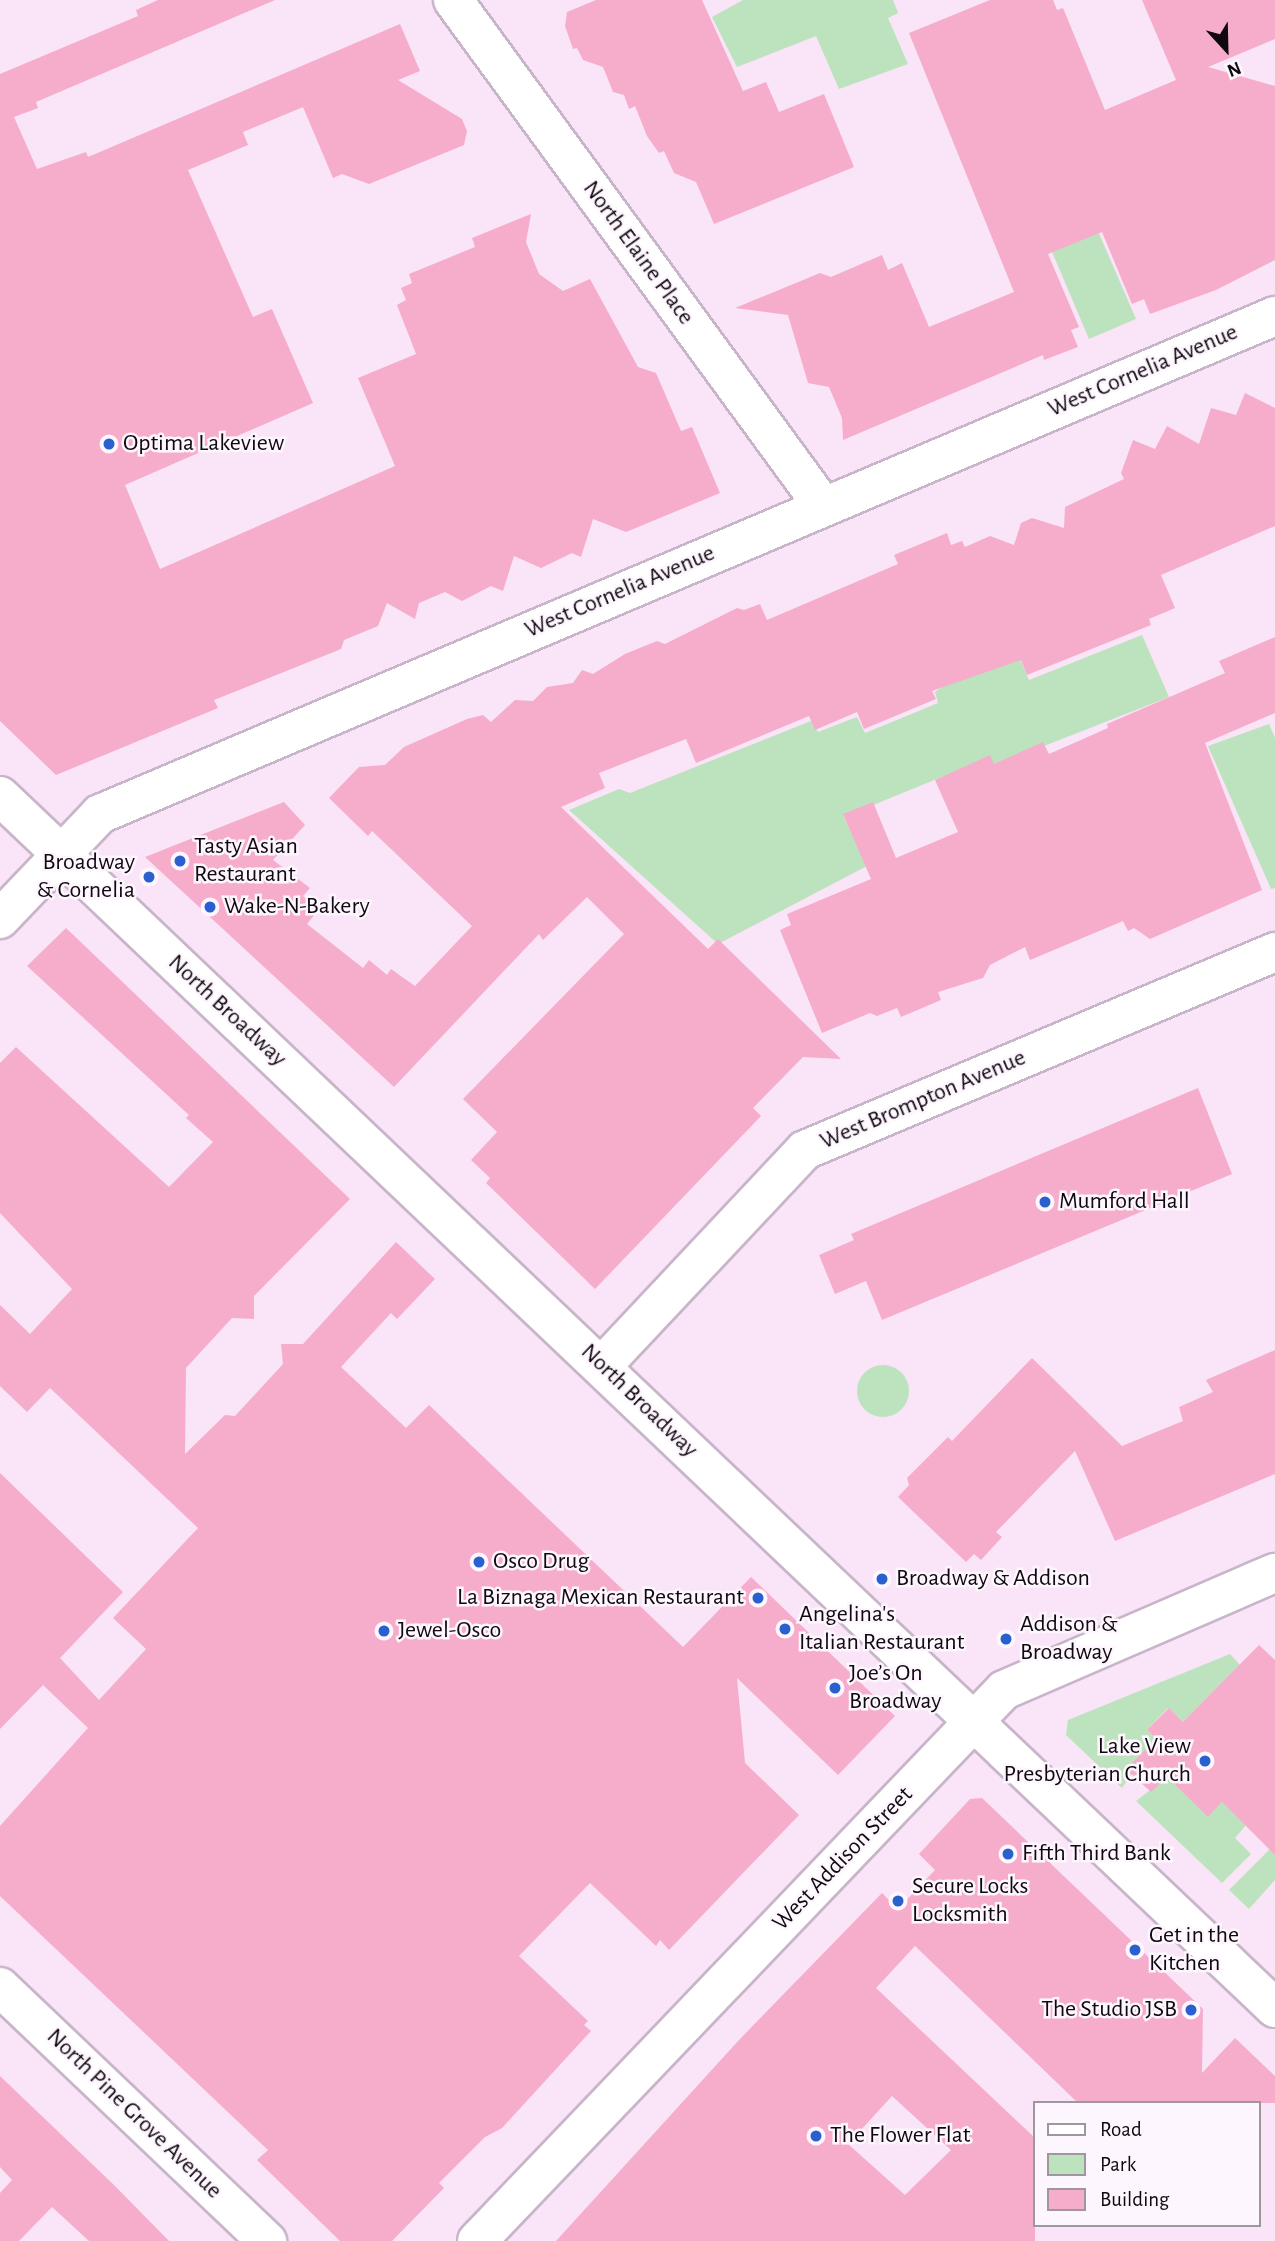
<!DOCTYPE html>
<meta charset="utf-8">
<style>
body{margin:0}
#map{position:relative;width:1275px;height:2241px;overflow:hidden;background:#f9e4f8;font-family:"Alegreya Sans",sans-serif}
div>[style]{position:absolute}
.green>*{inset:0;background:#bde3be}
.round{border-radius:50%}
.building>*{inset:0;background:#f6adcb}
.roads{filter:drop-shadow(2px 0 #c9b5c9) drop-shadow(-2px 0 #c9b5c9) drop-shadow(0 2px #c9b5c9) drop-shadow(0 -2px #c9b5c9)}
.street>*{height:38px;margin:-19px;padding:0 19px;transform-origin:19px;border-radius:19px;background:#fff}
.secondary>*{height:38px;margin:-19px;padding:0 19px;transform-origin:19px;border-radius:19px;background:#fff}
.dots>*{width:19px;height:19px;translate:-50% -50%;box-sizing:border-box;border:4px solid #fef6fe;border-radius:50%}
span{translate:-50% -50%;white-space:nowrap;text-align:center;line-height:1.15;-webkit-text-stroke:5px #fef6fe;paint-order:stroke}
.street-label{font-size:24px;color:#0f090f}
.poi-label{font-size:24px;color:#0f090f}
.left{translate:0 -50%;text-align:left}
.right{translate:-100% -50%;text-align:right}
.legend{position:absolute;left:1033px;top:2101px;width:228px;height:126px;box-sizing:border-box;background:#fef6fe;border:2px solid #9e979e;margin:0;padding:9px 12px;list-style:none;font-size:21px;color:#0f090f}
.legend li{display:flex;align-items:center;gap:14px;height:35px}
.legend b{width:35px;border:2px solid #9e979e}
.north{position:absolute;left:1191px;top:14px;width:70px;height:70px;-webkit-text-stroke:5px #fef6fe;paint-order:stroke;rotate:158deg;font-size:19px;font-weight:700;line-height:28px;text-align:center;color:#0f090f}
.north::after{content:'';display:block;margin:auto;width:24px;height:32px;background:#0f090f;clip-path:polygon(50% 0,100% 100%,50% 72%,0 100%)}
</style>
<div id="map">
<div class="green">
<i style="clip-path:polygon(743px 0,893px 0,898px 13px,888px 18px,908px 64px,839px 89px,816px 36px,737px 67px,712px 17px)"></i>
<i style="clip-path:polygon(1027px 67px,1136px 319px,1089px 339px,982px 87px)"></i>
<i style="clip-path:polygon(1142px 635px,1169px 697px,993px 766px,988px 758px,844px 817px,867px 866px,718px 944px,569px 810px,619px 789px,630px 793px,811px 721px,818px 732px,857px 717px,865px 733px,938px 703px,935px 692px,947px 683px,1018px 654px,1029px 680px)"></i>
<i style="clip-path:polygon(1269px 724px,1275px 738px,1275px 888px,1271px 889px,1208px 746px)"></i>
<i class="round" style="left:857px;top:1365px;width:52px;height:52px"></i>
<i style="clip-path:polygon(1230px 1654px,1240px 1665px,1183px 1722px,1168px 1708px,1147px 1730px,1156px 1740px,1122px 1788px,1066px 1735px,1068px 1720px)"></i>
<i style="clip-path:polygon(1167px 1777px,1208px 1816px,1233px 1791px,1246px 1825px,1235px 1838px,1251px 1854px,1222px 1883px,1136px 1801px)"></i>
<i style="clip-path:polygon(1275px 1844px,1275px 1880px,1249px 1909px,1229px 1890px)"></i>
</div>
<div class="building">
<i style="clip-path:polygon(158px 0,275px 0,36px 102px,38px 108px,14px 117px,37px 169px,86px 152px,88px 157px,400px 24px,420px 71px,398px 80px,462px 119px,467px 131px,464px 145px,369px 184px,342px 174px,333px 178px,303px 107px,243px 132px,248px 145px,188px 170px,253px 317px,272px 309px,313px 403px,125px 485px,160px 569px,395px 466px,358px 378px,416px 354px,397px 305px,406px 300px,401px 288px,412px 283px,409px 274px,475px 247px,472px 238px,531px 214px,526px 242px,539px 274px,563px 291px,590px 279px,638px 367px,656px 373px,681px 431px,692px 427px,720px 493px,626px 532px,593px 519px,581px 557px,572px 553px,541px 568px,514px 556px,503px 591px,491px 586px,462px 601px,445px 592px,419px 603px,415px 619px,387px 603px,378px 626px,344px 640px,341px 649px,214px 700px,218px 708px,56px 775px,0 721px,0 74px,138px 16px,136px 10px)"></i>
<i style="clip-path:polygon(596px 0,702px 0,743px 91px,766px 82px,779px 112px,824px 94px,854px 167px,714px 224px,696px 182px,674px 173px,664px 151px,659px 153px,647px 136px,635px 106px,629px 109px,624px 95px,613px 92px,603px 67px,583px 60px,577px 48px,573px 49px,565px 26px,567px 12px)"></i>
<i style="clip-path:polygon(990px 0,1053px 0,1057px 10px,1063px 8px,1105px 110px,1176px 80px,1142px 0,1275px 0,1275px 39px,1208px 67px,1275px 86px,1275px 260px,1216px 290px,1150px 314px,1144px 299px,1132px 304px,1102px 232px,1048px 254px,1079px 327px,1071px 330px,1078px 347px,1044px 360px,1043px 355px,843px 440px,842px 418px,829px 387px,808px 383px,788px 315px,735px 308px,820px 273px,831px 277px,882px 255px,888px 270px,902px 263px,929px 327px,1014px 292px,909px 33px)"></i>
<i style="clip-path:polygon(1245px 393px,1275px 408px,1275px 526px,1161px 575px,1175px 608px,1149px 619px,1151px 625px,1027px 675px,1021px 660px,932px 691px,936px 699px,864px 729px,857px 712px,815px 730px,809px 716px,696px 763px,686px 739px,599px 773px,605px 788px,561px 807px,708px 949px,718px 939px,841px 1059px,803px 1057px,753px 1108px,761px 1116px,595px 1289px,486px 1183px,490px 1178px,471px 1160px,497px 1132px,463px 1099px,624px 934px,587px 897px,543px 940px,539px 934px,394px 1087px,145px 857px,284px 802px,305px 825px,273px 860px,310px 888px,303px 896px,319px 909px,307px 924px,363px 968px,369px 960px,387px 975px,391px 969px,415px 986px,472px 926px,372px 831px,368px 836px,329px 798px,359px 767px,385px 765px,404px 747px,467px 719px,483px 715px,491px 722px,515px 700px,533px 701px,547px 687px,573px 683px,582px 670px,593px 674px,625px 654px,657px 641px,665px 644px,737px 608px,744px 610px,760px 604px,767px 620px,898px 564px,894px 555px,947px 533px,951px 545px,962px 541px,965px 547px,990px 536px,1014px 545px,1021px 523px,1032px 518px,1064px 528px,1065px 507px,1124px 479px,1121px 473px,1133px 440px,1155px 449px,1167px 426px,1199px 444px,1211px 408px,1236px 415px)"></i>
<i style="clip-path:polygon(1275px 637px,1275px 713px,1205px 743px,1262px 890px,1150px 939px,1134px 928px,1128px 931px,1123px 921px,1030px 960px,1025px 947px,990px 965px,983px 978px,938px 992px,941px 1000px,901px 1017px,897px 1008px,877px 1016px,870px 1013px,822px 1033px,780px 930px,791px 925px,787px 914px,871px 879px,843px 814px,873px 802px,896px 858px,958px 832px,935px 780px,990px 755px,994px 764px,1043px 742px,1049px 754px,1108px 728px,1107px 724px,1225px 673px,1219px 661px)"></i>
<i style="clip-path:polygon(66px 928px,350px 1199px,254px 1296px,254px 1319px,232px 1318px,186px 1368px,185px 1454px,225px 1415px,235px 1416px,283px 1364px,281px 1344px,303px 1344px,396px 1242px,435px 1279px,397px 1319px,391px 1313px,341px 1367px,406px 1428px,429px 1405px,683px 1647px,751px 1577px,895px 1716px,838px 1775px,737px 1678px,745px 1763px,799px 1815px,669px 1950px,660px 1940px,656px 1946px,590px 1883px,519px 1956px,588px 2021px,584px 2025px,591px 2031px,502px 2128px,485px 2137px,439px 2183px,444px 2188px,392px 2241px,340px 2241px,257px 2160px,268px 2150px,0 1896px,0 1826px,88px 1728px,43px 1685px,0 1729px,0 1473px,123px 1592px,60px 1658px,99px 1700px,146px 1649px,113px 1618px,198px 1528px,50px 1388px,27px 1412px,0 1386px,0 1305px,30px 1334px,72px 1289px,0 1213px,0 1063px,16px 1047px,169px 1187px,213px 1142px,186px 1118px,189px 1115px,27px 966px)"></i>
<i style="clip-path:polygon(1198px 1088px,1232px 1174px,882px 1320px,866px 1281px,835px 1294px,819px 1255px,854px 1240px,851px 1234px)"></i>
<i style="clip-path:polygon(1275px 1350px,1275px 1474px,1115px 1541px,1075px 1451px,996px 1532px,1002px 1537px,981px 1560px,974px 1554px,966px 1562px,898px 1497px,909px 1485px,907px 1478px,948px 1437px,952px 1441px,1032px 1358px,1122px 1446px,1183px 1421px,1179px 1407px,1213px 1392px,1206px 1380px)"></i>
<i style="clip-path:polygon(1259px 1645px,1275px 1660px,1275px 1855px,1222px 1802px,1208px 1817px,1167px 1777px,1151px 1792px,1126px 1769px,1156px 1739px,1147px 1730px,1169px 1708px,1183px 1722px)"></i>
<i style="clip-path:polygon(evenodd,982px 1798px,1203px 2009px,1202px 2073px,1235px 2038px,1275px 2076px,1275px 2103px,1078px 2103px,915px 1946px,876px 1988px,1035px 2138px,1035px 2241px,556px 2241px,739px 2040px,882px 1893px,898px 1909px,935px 1870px,919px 1854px,970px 1799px,982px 1798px,892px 2096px,951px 2150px,905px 2195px,848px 2144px,892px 2096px)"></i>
<i style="clip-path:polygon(0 2076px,114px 2185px,169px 2241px,89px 2241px,52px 2207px,19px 2241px,0 2241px,0 2193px,12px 2180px,0 2167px)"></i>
</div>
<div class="roads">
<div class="street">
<i style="left:453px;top:0;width:627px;rotate:53.82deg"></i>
<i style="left:0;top:919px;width:145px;rotate:-46.4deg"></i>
<i style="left:100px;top:814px;width:1276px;rotate:-22.97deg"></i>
<i style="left:602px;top:1366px;width:296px;rotate:-46.8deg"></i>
<i style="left:805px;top:1150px;width:510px;rotate:-22.84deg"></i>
<i style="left:0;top:1987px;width:369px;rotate:43.6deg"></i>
</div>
<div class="secondary">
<i style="left:0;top:796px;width:1759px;rotate:43.55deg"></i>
<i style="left:477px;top:2241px;width:762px;rotate:-46.28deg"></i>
<i style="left:1004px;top:1690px;width:295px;rotate:-23.4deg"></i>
</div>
</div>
<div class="dots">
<i style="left:109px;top:444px;background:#2960ce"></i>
<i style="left:180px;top:861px;background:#2960ce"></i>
<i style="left:149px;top:877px;background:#2960ce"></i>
<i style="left:210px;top:907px;background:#2960ce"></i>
<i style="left:1045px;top:1202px;background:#2960ce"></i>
<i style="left:479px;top:1562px;background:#2960ce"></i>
<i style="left:882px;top:1579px;background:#2960ce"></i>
<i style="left:758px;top:1598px;background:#2960ce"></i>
<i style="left:785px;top:1629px;background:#2960ce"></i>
<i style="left:384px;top:1631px;background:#2960ce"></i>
<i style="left:1006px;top:1639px;background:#2960ce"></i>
<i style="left:835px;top:1688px;background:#2960ce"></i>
<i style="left:1205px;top:1761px;background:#2960ce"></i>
<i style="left:1008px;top:1854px;background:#2960ce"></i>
<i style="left:898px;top:1901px;background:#2960ce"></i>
<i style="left:1135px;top:1950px;background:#2960ce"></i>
<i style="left:1191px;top:2010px;background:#2960ce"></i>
<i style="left:816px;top:2136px;background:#2960ce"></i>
</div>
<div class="street-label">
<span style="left:638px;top:253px;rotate:54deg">North Elaine Place</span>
<span style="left:1143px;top:371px;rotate:-23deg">West Cornelia Avenue</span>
<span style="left:620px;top:592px;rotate:-23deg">West Cornelia Avenue</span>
<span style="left:227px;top:1011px;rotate:43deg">North Broadway</span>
<span style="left:923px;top:1100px;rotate:-23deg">West Brompton Avenue</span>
<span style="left:639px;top:1401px;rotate:44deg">North Broadway</span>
<span style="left:843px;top:1859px;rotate:-46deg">West Addison Street</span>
<span style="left:134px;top:2114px;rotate:44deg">North Pine Grove Avenue</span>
</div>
<div class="poi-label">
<span class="left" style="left:123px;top:444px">Optima Lakeview</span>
<span class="left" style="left:194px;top:861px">Tasty Asian<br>Restaurant</span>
<span class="right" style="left:135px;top:877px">Broadway<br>&amp; Cornelia</span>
<span class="left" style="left:224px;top:907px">Wake-N-Bakery</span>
<span class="left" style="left:1059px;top:1202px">Mumford Hall</span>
<span class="left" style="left:493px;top:1562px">Osco Drug</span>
<span class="left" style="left:896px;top:1579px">Broadway &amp; Addison</span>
<span class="right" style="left:744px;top:1598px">La Biznaga Mexican Restaurant</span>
<span class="left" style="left:799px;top:1629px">Angelina's<br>Italian Restaurant</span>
<span class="left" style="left:1020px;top:1639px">Addison &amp;<br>Broadway</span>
<span class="left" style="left:398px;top:1631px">Jewel-Osco</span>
<span class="left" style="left:849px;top:1688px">Joe’s On<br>Broadway</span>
<span class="right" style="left:1191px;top:1761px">Lake View<br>Presbyterian Church</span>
<span class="left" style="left:1022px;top:1854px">Fifth Third Bank</span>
<span class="left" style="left:912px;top:1901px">Secure Locks<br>Locksmith</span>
<span class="left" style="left:1149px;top:1950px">Get in the<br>Kitchen</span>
<span class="right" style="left:1177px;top:2010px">The Studio JSB</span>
<span class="left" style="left:830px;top:2136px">The Flower Flat</span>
</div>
<ul class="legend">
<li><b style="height:9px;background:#fff"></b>Road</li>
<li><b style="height:19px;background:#bde3be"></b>Park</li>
<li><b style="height:19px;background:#f6adcb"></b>Building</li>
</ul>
<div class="north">N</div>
</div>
